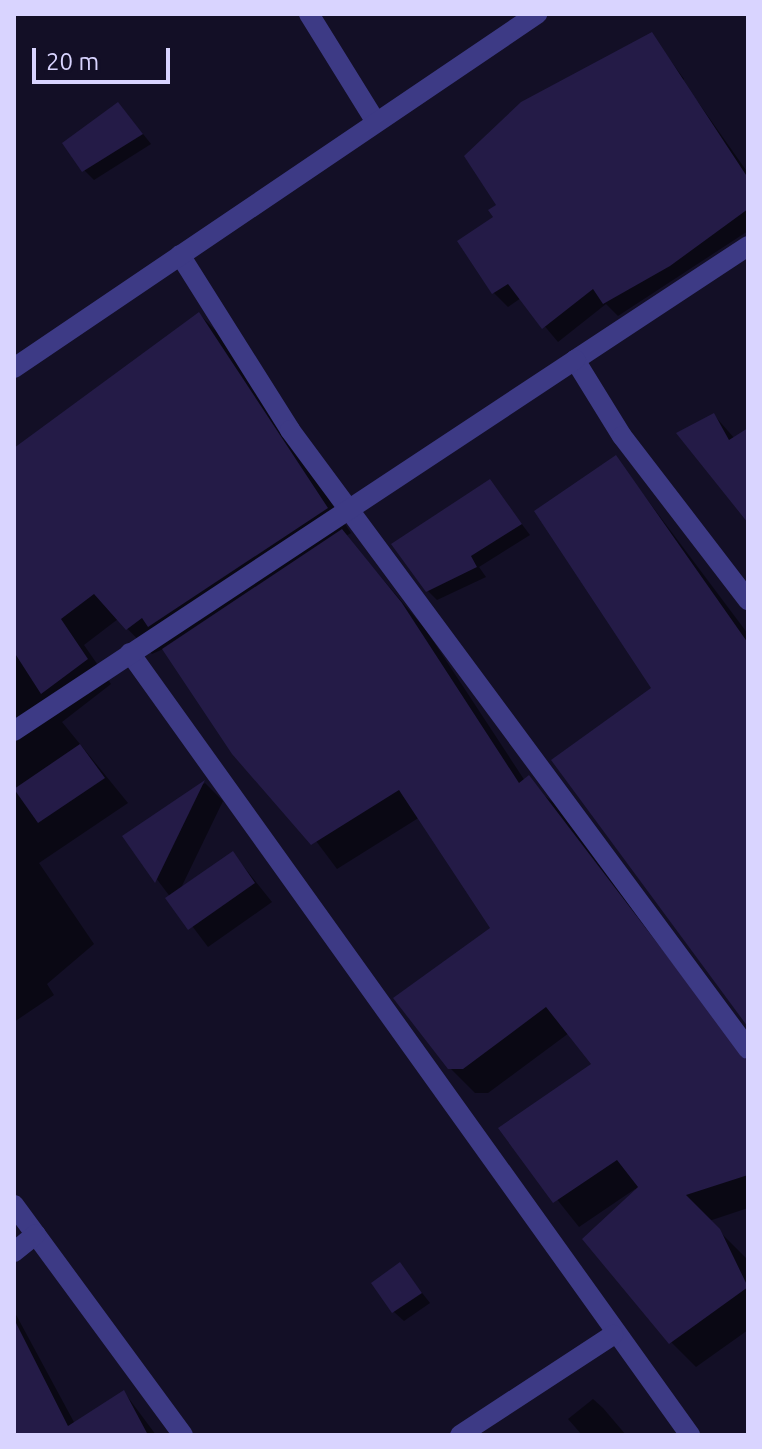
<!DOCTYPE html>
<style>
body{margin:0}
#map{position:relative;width:762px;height:1449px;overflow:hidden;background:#130f26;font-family:Ubuntu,sans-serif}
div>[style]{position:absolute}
.shadow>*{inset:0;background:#0007}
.building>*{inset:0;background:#241b47}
.minor>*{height:20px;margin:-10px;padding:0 10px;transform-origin:10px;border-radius:10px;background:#3d3a85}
span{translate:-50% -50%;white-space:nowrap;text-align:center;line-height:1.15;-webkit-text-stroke:7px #130f26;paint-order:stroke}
.frame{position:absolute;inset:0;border:16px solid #d9d4ff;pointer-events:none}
.scale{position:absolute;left:32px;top:48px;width:138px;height:36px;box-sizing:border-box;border:4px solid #d9d4ff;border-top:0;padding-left:10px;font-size:24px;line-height:28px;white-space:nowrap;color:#d9d4ff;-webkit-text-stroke:6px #130f26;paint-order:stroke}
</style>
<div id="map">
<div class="shadow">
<i style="clip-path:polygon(652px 35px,684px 79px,670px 94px,684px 88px,698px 102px,748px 173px,748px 231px,618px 316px,606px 304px,558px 342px,521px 298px,508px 307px,494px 293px,460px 242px,496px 218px,499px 205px)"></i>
<i style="clip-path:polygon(127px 114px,151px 144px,94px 180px,84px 170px)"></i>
<i style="clip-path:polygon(199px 314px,224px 339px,351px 533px,346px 536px,426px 630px,525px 781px,554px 803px,748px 1060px,748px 1208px,709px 1221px,748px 1260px,748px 1330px,696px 1367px,671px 1342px,635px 1189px,579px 1227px,501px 1129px,594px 1064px,569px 1033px,488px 1093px,475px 1093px,450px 1068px,493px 929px,420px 817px,337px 869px,170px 646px,152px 654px,118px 619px,84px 645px,111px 684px,62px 722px,128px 803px,39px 863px,94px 944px,47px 984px,54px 995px,14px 1022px,14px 451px)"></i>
<i style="clip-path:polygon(714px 415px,735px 439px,748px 430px,748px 520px)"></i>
<i style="clip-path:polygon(616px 458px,748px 634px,748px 1024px,653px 689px)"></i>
<i style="clip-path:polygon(490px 482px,530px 535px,479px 567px,486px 577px,437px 600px,427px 590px)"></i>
<i style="clip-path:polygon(205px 783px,223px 801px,180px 890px,233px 853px,272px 902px,208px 947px,125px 837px)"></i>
<i style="clip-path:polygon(400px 1265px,430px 1303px,404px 1321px,394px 1312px)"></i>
<i style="clip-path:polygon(14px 1311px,75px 1424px,124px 1392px,156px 1435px,14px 1435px)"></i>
<i style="clip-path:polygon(593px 1399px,603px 1408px,626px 1435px,582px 1435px,568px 1419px)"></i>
</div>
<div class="building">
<i style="clip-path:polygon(652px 32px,748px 178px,748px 209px,670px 266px,603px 304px,593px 289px,542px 329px,508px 284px,492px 294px,457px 241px,493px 217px,488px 210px,496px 205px,464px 156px,521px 102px)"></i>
<i style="clip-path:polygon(118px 102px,143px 134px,82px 172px,62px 143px)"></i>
<i style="clip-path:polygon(199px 312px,328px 508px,148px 627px,142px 618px,126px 630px,94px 594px,61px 619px,88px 659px,41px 694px,14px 652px,14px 448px)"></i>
<i style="clip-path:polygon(714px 413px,729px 440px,748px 428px,748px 523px,676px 433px)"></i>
<i style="clip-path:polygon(616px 455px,748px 643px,748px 1027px,551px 760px,651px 688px,534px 511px)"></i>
<i style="clip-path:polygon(490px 479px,522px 524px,471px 556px,477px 567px,426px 592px,391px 544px)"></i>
<i style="clip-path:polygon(342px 529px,402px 603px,519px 783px,529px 775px,748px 1062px,748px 1175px,686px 1195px,720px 1229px,748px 1287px,669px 1344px,582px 1239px,638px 1187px,617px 1160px,553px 1203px,498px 1128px,591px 1064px,546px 1007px,463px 1069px,448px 1069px,393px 998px,490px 928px,399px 790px,311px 845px,232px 754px,162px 649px)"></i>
<i style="clip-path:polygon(80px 744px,105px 778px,38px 823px,14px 789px)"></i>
<i style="clip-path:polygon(205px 780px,155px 883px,122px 836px)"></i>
<i style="clip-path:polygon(233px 851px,255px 883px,188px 930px,165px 898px)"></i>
<i style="clip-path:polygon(400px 1262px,422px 1293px,392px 1313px,371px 1283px)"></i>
<i style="clip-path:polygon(14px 1319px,68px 1426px,124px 1390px,148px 1435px,14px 1435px)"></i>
</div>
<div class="minor">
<i style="left:309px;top:14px;width:127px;rotate:58.2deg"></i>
<i style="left:748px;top:246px;width:207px;rotate:146.6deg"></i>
<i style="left:575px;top:360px;width:89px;rotate:58.3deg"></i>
<i style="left:622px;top:436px;width:207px;rotate:52.5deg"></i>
<i style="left:180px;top:255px;width:207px;rotate:57.8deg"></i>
<i style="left:290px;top:430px;width:770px;rotate:53.5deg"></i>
<i style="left:14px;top:368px;width:632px;rotate:-34.09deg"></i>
<i style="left:130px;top:653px;width:962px;rotate:54.39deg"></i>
<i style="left:14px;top:731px;width:673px;rotate:-33.48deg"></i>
<i style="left:14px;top:1205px;width:285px;rotate:53.7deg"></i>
<i style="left:14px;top:1252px;width:28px;rotate:-39deg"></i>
<i style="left:460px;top:1435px;width:183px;rotate:-33.2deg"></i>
</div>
<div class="frame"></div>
<div class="scale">20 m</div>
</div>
